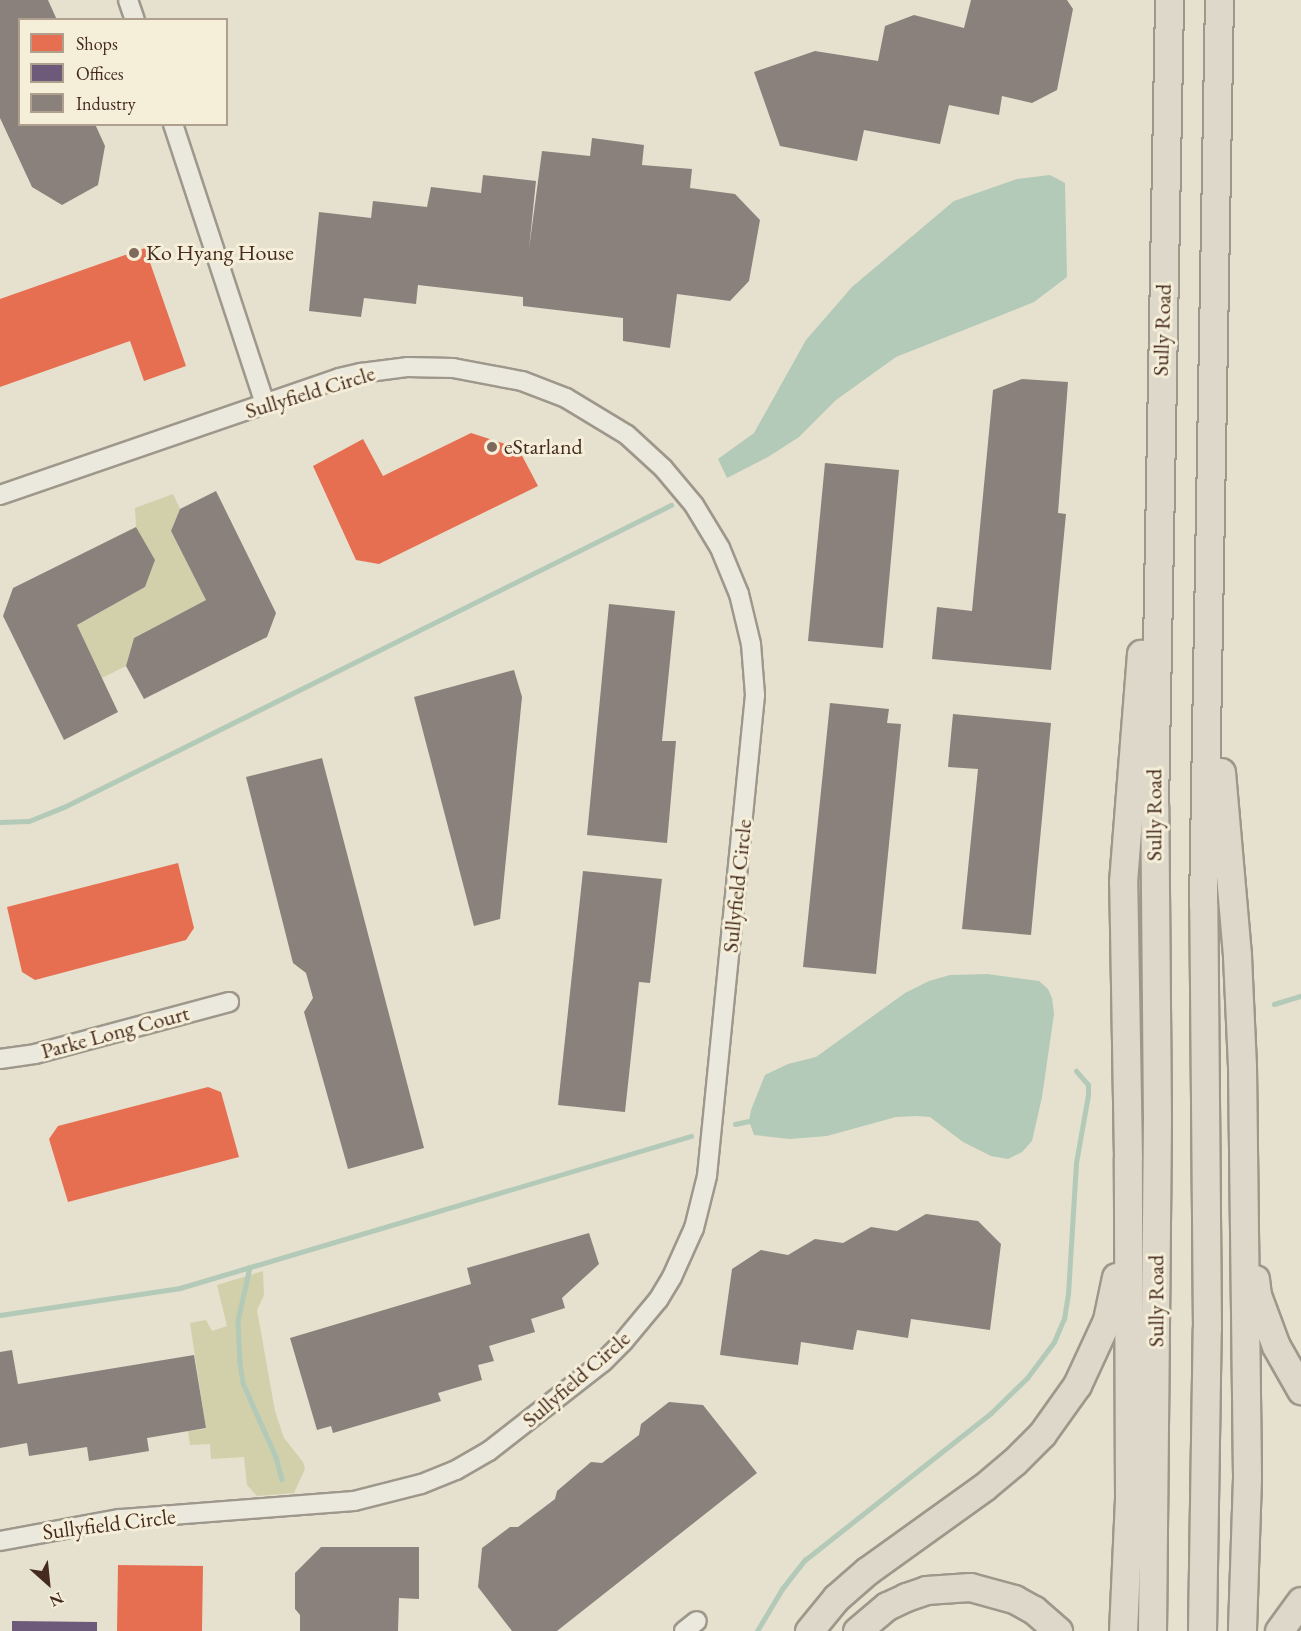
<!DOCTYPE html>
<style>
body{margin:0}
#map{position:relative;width:1301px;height:1631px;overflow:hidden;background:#e6e0ce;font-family:"EB Garamond",serif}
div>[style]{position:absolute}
.green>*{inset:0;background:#d1d0ab}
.water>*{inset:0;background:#b2cab7}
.shops>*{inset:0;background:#e76f51}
.offices>*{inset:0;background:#6d597a}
.industry>*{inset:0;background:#8a817c}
.stream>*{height:4.5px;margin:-2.25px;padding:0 2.25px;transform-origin:2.25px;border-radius:2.25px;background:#b2cab7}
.roads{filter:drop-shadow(2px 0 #9e978b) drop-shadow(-2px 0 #9e978b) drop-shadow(0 2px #9e978b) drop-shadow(0 -2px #9e978b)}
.minor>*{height:18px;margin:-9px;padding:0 9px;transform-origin:9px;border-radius:9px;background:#ebe8de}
.highway>*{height:27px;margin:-13.5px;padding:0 13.5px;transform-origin:13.5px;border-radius:13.5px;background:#ded8ca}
.dots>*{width:16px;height:16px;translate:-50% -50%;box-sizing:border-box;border:3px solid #f5eed8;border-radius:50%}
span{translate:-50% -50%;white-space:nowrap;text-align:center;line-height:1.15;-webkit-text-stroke:6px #f5eed8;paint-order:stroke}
.poi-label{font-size:22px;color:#452b1f}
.left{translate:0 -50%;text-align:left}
.street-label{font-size:22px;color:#452b1f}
.legend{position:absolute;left:18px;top:18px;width:210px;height:108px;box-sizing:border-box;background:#f5eed8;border:2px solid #afa08e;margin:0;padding:8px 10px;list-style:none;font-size:18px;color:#452b1f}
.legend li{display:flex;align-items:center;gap:12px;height:30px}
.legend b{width:30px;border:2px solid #afa08e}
.north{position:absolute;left:18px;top:1553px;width:60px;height:60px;-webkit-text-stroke:4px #f5eed8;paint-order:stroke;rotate:153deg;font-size:16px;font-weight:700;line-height:24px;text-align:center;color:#452b1f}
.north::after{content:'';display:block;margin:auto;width:21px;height:27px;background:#452b1f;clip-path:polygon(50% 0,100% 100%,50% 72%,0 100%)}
</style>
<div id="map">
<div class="green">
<i style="clip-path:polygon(173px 494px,180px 509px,171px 531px,206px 600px,134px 638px,126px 666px,102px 678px,77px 625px,145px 587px,154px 562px,136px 527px,135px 508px)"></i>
<i style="clip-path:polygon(263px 1271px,264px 1295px,257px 1310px,275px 1411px,284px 1438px,303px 1462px,305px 1469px,294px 1493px,257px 1496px,247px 1485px,244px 1457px,211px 1459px,210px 1444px,190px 1445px,188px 1431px,206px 1429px,190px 1323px,206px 1320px,212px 1331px,227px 1326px,217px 1285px)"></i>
</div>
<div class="water">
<i style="clip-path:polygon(1050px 175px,1065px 183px,1067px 277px,1034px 302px,896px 357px,836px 400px,799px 437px,768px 457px,727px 478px,718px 459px,754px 433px,806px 340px,852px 287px,954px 201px,1017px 179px)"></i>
<i style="clip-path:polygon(987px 974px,1039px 981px,1048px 989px,1052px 998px,1054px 1014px,1042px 1097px,1032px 1141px,1022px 1152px,1008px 1159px,991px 1156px,963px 1142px,930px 1117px,917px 1116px,896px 1117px,827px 1136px,790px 1139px,754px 1135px,749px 1121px,751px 1110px,765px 1075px,788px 1064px,816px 1057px,905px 993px,929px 981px,950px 975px)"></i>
</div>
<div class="shops">
<i style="clip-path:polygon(145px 248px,186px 366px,144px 381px,130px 341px,0 387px,0 299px)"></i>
<i style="clip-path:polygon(471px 433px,518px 448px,538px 486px,379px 564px,356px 560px,313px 466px,363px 439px,383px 476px)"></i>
<i style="clip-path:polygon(178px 863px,194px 928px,186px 940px,35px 980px,22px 972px,7px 907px)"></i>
<i style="clip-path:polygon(208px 1087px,221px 1092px,239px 1157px,68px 1202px,49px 1139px,58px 1126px)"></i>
<i style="clip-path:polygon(118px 1565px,203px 1566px,202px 1631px,117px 1631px)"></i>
</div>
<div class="offices">
<i style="clip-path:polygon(12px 1621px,97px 1622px,97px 1631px,12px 1631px)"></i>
</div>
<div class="industry">
<i style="clip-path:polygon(0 0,48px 0,57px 20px,20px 20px,20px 124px,95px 124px,105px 146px,98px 185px,62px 205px,32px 187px,0 118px)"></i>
<i style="clip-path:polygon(971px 0,1067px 0,1073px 9px,1057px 90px,1032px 103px,1002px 96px,999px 115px,949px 105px,940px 144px,864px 130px,857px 161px,780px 146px,754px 72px,815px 51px,878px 61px,885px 26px,914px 15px,964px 28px)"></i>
<i style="clip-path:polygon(592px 138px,644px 145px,642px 165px,692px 169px,690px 188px,735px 194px,760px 220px,749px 281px,730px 301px,677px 294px,670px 348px,623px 341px,623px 318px,523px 306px,523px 297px,418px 285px,416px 304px,364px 298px,361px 317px,309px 311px,319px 212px,371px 218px,373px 201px,427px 207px,431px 187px,481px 193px,483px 175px,536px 181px,529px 249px,542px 151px,590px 156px)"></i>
<i style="clip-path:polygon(1022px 379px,1068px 382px,1058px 513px,1066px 514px,1051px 670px,932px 659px,937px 607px,972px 611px,993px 390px)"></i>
<i style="clip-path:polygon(825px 463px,899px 470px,883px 648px,808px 641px)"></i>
<i style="clip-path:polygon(216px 491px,276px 613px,267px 637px,144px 699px,126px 666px,134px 638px,206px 600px,171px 531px,180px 509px)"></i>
<i style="clip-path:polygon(136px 527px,155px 560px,145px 587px,77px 625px,118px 712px,64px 740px,3px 616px,13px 588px)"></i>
<i style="clip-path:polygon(609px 604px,675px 611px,662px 741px,676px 741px,667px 843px,587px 835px)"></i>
<i style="clip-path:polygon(514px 670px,522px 697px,500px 919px,474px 926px,414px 697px)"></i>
<i style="clip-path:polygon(830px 703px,889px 709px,887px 723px,901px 724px,876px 974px,803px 967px)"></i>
<i style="clip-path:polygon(953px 714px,1051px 723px,1031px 935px,962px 929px,978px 769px,948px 767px)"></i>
<i style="clip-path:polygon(322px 758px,424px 1148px,348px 1169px,304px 1012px,313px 998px,306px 973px,293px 963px,246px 777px)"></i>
<i style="clip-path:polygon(583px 871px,662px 879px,650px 983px,639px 982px,625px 1112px,558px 1105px)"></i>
<i style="clip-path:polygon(926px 1214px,978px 1221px,1001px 1244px,990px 1330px,911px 1319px,908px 1338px,857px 1330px,853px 1350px,801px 1342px,798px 1365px,720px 1355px,732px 1269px,761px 1250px,788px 1255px,815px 1239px,843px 1243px,871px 1227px,897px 1231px)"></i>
<i style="clip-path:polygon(589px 1233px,599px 1264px,562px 1298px,565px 1308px,531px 1319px,535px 1332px,489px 1346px,494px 1361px,478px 1365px,482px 1380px,438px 1393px,441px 1401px,333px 1433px,331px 1426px,317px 1430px,290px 1338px,471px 1284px,467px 1268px)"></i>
<i style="clip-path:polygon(12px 1350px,18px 1384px,194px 1355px,206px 1428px,147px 1438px,149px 1451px,89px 1461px,87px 1447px,29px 1456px,27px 1443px,0 1448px,0 1352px)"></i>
<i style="clip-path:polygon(669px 1402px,703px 1405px,757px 1473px,557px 1631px,512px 1631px,478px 1587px,482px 1548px,510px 1527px,518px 1527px,555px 1499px,557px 1491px,591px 1462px,602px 1463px,639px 1435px,641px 1424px)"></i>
<i style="clip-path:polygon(321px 1547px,419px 1547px,419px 1599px,399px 1598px,398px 1631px,300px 1631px,300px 1615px,295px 1609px,295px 1573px)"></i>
</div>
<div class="stream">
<i style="left:0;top:822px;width:29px;rotate:-2deg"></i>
<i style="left:29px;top:821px;width:38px;rotate:-22deg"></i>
<i style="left:64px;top:807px;width:678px;rotate:-26.45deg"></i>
<i style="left:1274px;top:1004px;width:28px;rotate:-17deg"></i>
<i style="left:735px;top:1124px;width:14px;rotate:-12deg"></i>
<i style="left:250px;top:1267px;width:55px;rotate:102.5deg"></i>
<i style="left:238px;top:1321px;width:42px;rotate:87.3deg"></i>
<i style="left:240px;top:1363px;width:20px;rotate:81deg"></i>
<i style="left:243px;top:1383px;width:81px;rotate:66deg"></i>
<i style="left:276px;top:1457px;width:23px;rotate:75deg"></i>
<i style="left:0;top:1315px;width:182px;rotate:-8.5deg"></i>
<i style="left:180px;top:1288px;width:533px;rotate:-16.57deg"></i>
<i style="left:757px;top:1631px;width:49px;rotate:-59.2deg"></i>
<i style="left:782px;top:1589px;width:37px;rotate:-52deg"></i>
<i style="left:805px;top:1560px;width:237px;rotate:-38.3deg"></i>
<i style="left:991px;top:1413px;width:50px;rotate:-44.2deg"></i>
<i style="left:1027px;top:1378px;width:45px;rotate:-53.1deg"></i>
<i style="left:1054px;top:1342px;width:25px;rotate:-67deg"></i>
<i style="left:1064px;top:1319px;width:25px;rotate:-81deg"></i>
<i style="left:1068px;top:1294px;width:131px;rotate:-86.5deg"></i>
<i style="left:1076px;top:1163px;width:69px;rotate:-80deg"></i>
<i style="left:1088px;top:1095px;width:10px;rotate:-90deg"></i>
<i style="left:1088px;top:1085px;width:18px;rotate:-131deg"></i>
</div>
<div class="roads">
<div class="minor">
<i style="left:128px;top:0;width:21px;rotate:71deg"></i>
<i style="left:173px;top:124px;width:295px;rotate:71.8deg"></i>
<i style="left:0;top:495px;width:359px;rotate:-19deg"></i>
<i style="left:339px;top:378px;width:23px;rotate:-13deg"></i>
<i style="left:361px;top:373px;width:46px;rotate:-7.4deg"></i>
<i style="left:407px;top:367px;width:46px;rotate:1.2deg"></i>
<i style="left:453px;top:368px;width:70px;rotate:10.7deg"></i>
<i style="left:522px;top:381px;width:47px;rotate:21.1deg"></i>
<i style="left:566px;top:398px;width:71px;rotate:31.2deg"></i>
<i style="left:627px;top:435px;width:49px;rotate:42.5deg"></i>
<i style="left:663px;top:468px;width:48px;rotate:50deg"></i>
<i style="left:694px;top:505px;width:50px;rotate:58.8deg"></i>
<i style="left:720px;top:548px;width:50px;rotate:67.6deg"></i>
<i style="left:739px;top:594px;width:51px;rotate:76.5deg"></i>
<i style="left:751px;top:644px;width:51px;rotate:85.5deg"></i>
<i style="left:755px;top:695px;width:483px;rotate:95.7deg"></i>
<i style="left:707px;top:1176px;width:54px;rotate:104deg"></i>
<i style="left:694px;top:1228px;width:54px;rotate:114.2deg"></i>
<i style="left:672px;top:1277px;width:27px;rotate:121deg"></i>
<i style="left:658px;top:1300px;width:55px;rotate:129.8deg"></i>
<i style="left:623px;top:1342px;width:28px;rotate:135deg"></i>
<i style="left:603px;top:1362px;width:145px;rotate:142deg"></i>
<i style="left:489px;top:1451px;width:38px;rotate:150deg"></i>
<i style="left:456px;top:1470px;width:38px;rotate:158deg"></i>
<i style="left:421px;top:1484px;width:69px;rotate:165.8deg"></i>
<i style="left:354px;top:1501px;width:236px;rotate:175.6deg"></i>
<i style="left:119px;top:1519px;width:121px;rotate:169.5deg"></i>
<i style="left:0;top:1059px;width:35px;rotate:-8deg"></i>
<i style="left:35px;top:1054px;width:201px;rotate:-15deg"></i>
<i style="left:684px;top:1631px;width:16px;rotate:-38deg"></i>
</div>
<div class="highway">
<i style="left:1221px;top:772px;width:185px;rotate:85deg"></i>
<i style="left:1237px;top:956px;width:110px;rotate:87.4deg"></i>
<i style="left:1242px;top:1066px;width:412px;rotate:89.3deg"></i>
<i style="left:1247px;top:1478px;width:153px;rotate:91.9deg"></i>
<i style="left:1255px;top:1279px;width:16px;rotate:83deg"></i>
<i style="left:1257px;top:1295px;width:54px;rotate:69.6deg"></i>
<i style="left:1276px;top:1346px;width:51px;rotate:60.4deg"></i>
<i style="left:809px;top:1631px;width:43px;rotate:-50.7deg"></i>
<i style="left:836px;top:1598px;width:41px;rotate:-41.1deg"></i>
<i style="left:867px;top:1571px;width:144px;rotate:-35.7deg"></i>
<i style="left:984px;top:1487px;width:39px;rotate:-40deg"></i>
<i style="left:1014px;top:1462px;width:40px;rotate:-45deg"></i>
<i style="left:1042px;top:1434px;width:60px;rotate:-54.5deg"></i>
<i style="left:1077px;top:1385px;width:72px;rotate:-65.2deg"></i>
<i style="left:1107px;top:1320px;width:44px;rotate:-78.2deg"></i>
<i style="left:857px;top:1631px;width:39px;rotate:-40deg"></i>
<i style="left:887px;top:1606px;width:21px;rotate:-25deg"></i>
<i style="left:906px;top:1597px;width:21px;rotate:-19deg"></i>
<i style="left:926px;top:1590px;width:44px;rotate:-3.9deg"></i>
<i style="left:970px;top:1587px;width:46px;rotate:15.3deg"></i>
<i style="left:1014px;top:1599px;width:23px;rotate:29deg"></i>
<i style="left:1034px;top:1610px;width:32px;rotate:41deg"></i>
<i style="left:1123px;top:1631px;width:134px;rotate:-87.4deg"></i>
<i style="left:1129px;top:1497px;width:340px;rotate:-90.2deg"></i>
<i style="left:1128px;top:1157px;width:275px;rotate:-91deg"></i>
<i style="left:1123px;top:882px;width:229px;rotate:-85.5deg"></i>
<i style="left:1152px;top:1631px;width:512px;rotate:-89.44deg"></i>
<i style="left:1157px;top:1119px;width:313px;rotate:-90.5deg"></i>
<i style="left:1154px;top:806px;width:806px;rotate:-88.93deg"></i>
<i style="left:1202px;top:1631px;width:302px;rotate:-89.1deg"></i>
<i style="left:1207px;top:1329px;width:424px;rotate:-90.5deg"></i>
<i style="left:1203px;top:905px;width:905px;rotate:-88.99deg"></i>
<i style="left:1279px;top:1631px;width:37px;rotate:-54deg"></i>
</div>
</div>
<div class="dots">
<i style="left:134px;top:253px;background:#7d6a5c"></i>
<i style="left:492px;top:447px;background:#7d6a5c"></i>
</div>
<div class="poi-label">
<span class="left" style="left:146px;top:253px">Ko Hyang House</span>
<span class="left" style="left:504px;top:447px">eStarland</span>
</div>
<div class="street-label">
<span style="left:1162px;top:330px;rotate:-88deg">Sully Road</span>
<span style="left:310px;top:392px;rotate:-17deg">Sullyfield Circle</span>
<span style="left:1154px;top:815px;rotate:-90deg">Sully Road</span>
<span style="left:737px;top:886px;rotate:-84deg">Sullyfield Circle</span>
<span style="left:115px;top:1032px;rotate:-15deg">Parke Long Court</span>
<span style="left:1156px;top:1301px;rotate:-90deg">Sully Road</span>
<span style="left:576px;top:1379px;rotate:-41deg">Sullyfield Circle</span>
<span style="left:109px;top:1524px;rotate:-7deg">Sullyfield Circle</span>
</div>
<ul class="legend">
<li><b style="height:16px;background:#e76f51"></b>Shops</li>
<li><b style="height:16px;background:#6d597a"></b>Offices</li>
<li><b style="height:16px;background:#8a817c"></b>Industry</li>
</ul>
<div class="north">N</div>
</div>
